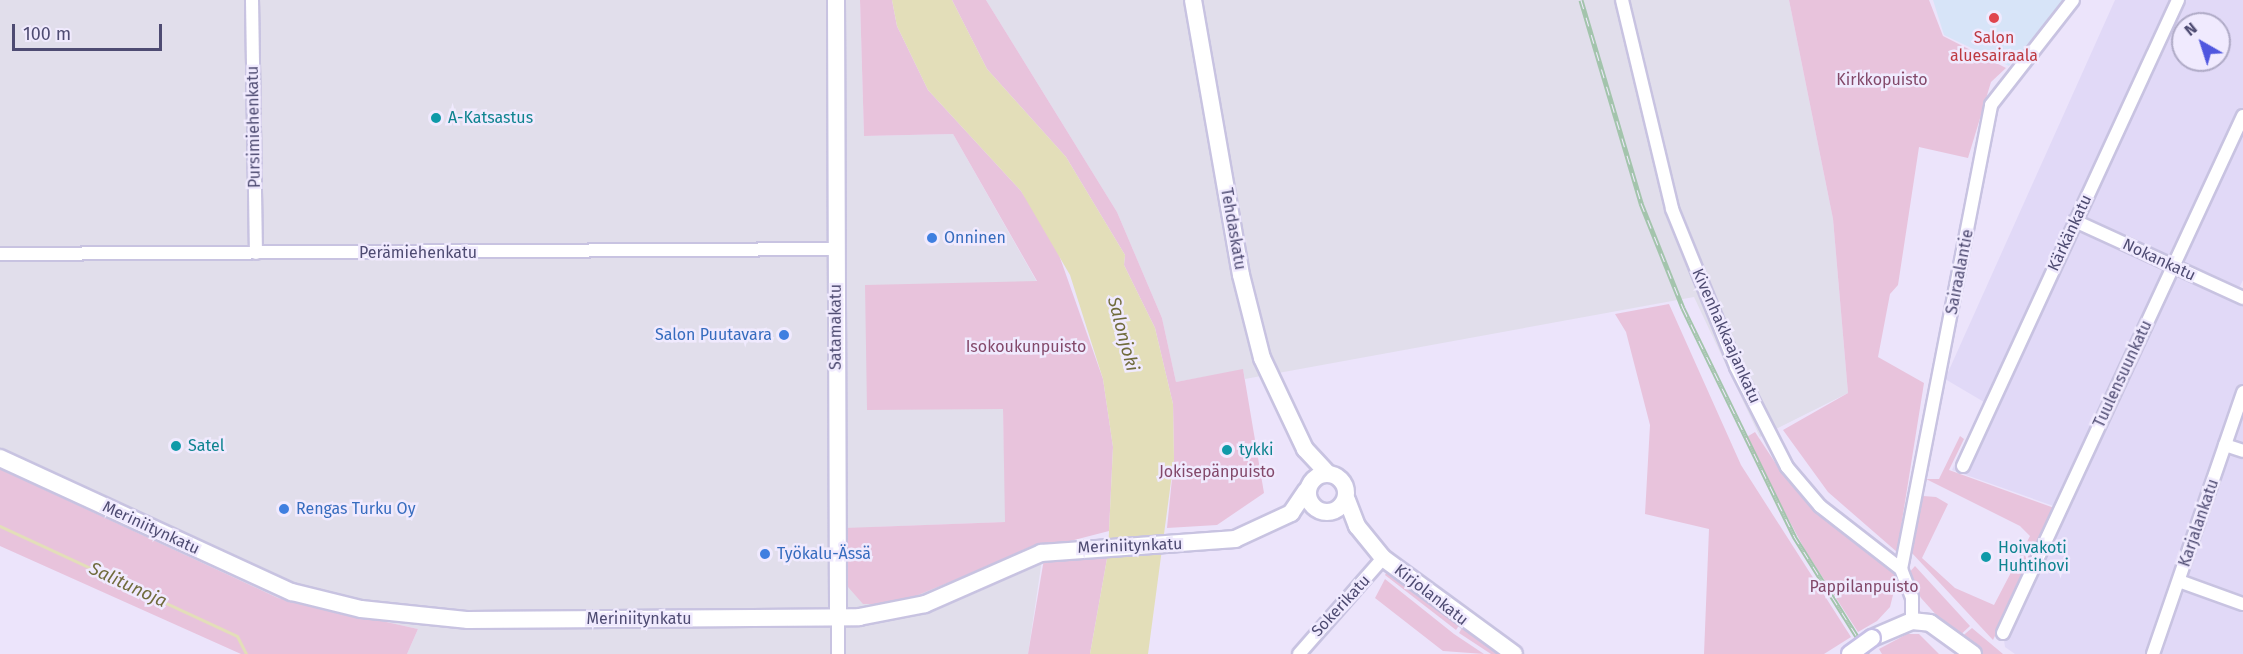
<!DOCTYPE html>
<meta charset="utf-8">
<style>
body{margin:0}
#map{position:relative;width:2243px;height:654px;overflow:hidden;background:#ece4fb;font-family:"Fira Sans",sans-serif}
div>[style]{position:absolute}
.residential>*{inset:0;background:#e1d9f7}
.industrial>*{inset:0;background:#e1deeb}
.medical>*{inset:0;background:#d7e4f8}
.green>*{inset:0;background:#e8c3dc}
.water>*{inset:0;background:#e3deb9}
.stream>*{height:3px;margin:-1.5px;padding:0 1.5px;transform-origin:1.5px;border-radius:1.5px;background:#e3deb9}
.roads{filter:drop-shadow(2px 0 #c8c3e1) drop-shadow(-2px 0 #c8c3e1) drop-shadow(0 2px #c8c3e1) drop-shadow(0 -2px #c8c3e1)}
.street>*{height:12px;margin:-6px;padding:0 6px;transform-origin:6px;border-radius:6px;background:#fff}
.secondary>*{height:16px;margin:-8px;padding:0 8px;transform-origin:8px;border-radius:8px;background:#fff}
.secondary>.ring{margin:-8px;padding:0;box-sizing:content-box;background:none;border:16px solid #fff;border-radius:50%}
.rail>*{height:5px;margin-top:-2.5px;transform-origin:0;background:repeating-linear-gradient(90deg,#f0eafe 0 9px,#a3c4ac 0 18px);box-sizing:border-box;border-block:2px solid #a3c4ac}
.bridges{filter:drop-shadow(2px 0 #c7c0e6) drop-shadow(-2px 0 #c7c0e6) drop-shadow(0 2px #c7c0e6) drop-shadow(0 -2px #c7c0e6)}
.secondary-bridge>*{height:16px;margin:-8px;padding:0 8px;transform-origin:8px;border-radius:8px;background:#fff}
.dots>*{width:16px;height:16px;translate:-50% -50%;box-sizing:border-box;border:3px solid #f0eafe;border-radius:50%}
span{translate:-50% -50%;white-space:nowrap;text-align:center;line-height:1.15;-webkit-text-stroke:5px #f0eafe;paint-order:stroke}
.health-label{font-size:16px;color:#be3a42}
.park-label{font-size:16px;color:#83496a}
.culture-label{font-size:16px;color:#0d838f}
.left{translate:0 -50%;text-align:left}
.street-label{font-size:16px;color:#4e4b72}
.shop-label{font-size:16px;color:#366cbe}
.right{translate:-100% -50%;text-align:right}
.water-label{font-size:18px;color:#706b3c;font-style:italic}
.north{position:absolute;left:2171px;top:12px;width:60px;height:60px;box-sizing:border-box;background:#f0eafe;border:2px solid #afaac6;border-radius:50%;rotate:321deg;font-size:16px;font-weight:700;line-height:24px;text-align:center;color:#4e4b72}
.north::after{content:'';display:block;margin:auto;width:21px;height:27px;background:#4f56df;clip-path:polygon(50% 0,100% 100%,50% 72%,0 100%)}
.scale{position:absolute;left:12px;top:24px;width:150px;height:27px;box-sizing:border-box;border:3px solid #4e4b72;border-top:0;padding-left:8px;font-size:18px;line-height:21px;white-space:nowrap;color:#4e4b72;-webkit-text-stroke:4px #f0eafe;paint-order:stroke}
</style>
<div id="map">
<div class="residential">
<i style="clip-path:polygon(evenodd,2115px 0,2243px 0,2243px 280px,2238px 290px,2243px 293px,2243px 654px,2015px 654px,2005px 647px,2003px 633px,2059px 508px,1952px 470px,1984px 402px,1945px 379px,2115px 0,2183px 24px,2219px 24px,2219px 60px,2183px 60px,2183px 24px)"></i>
</div>
<div class="industrial">
<i style="clip-path:polygon(0 0,860px 0,864px 136px,953px 134px,1037px 282px,1003px 409px,1006px 522px,874px 527px,1016px 555px,1044px 546px,1028px 654px,407px 654px,418px 629px,278px 598px,0 469px)"></i>
<i style="clip-path:polygon(986px 0,1789px 0,1833px 219px,1848px 393px,1760px 437px,1694px 297px,1245px 379px,1243px 370px,1176px 382px,1162px 318px,1117px 212px)"></i>
</div>
<div class="medical">
<i style="clip-path:polygon(1933px 0,2065px 0,2009px 66px,1944px 35px)"></i>
</div>
<div class="green">
<i style="clip-path:polygon(860px 0,892px 0,897px 26px,928px 90px,1021px 191px,1053px 238px,1103px 379px,1113px 447px,1109px 531px,1016px 555px,896px 604px,863px 604px,848px 587px,845px 528px,1005px 522px,1003px 409px,867px 410px,865px 285px,1037px 281px,953px 134px,864px 136px)"></i>
<i style="clip-path:polygon(952px 0,986px 0,1117px 212px,1162px 318px,1176px 382px,1243px 369px,1264px 493px,1217px 525px,1167px 528px,1174px 459px,1173px 404px,1155px 328px,1124px 265px,1125px 255px,1066px 157px,987px 69px)"></i>
<i style="clip-path:polygon(1789px 0,1929px 0,1943px 36px,2006px 68px,1991px 82px,1968px 158px,1919px 147px,1898px 285px,1890px 294px,1878px 357px,1924px 383px,1897px 552px,1828px 492px,1783px 430px,1848px 393px,1833px 219px)"></i>
<i style="clip-path:polygon(1669px 304px,1741px 465px,1851px 637px,1824px 654px,1704px 654px,1709px 529px,1645px 514px,1650px 425px,1626px 332px,1615px 314px)"></i>
<i style="clip-path:polygon(1755px 432px,1782px 473px,1834px 527px,1898px 575px,1890px 607px,1877px 621px,1858px 632px,1805px 550px,1745px 438px)"></i>
<i style="clip-path:polygon(1960px 436px,1964px 439px,1949px 470px,2057px 509px,1993px 640px,1911px 552px,1923px 496px,1936px 497px,1948px 504px,1922px 558px,1955px 588px,1994px 605px,2030px 536px,2020px 526px,1926px 479px,1939px 479px)"></i>
<i style="clip-path:polygon(0 469px,278px 598px,418px 629px,407px 654px,241px 654px,0 546px)"></i>
<i style="clip-path:polygon(1108px 553px,1090px 654px,1028px 654px,1044px 559px)"></i>
<i style="clip-path:polygon(1393px 560px,1462px 621px,1456px 630px,1385px 575px)"></i>
<i style="clip-path:polygon(1915px 566px,1970px 626px,1957px 638px,1921px 598px,1908px 574px)"></i>
<i style="clip-path:polygon(1385px 579px,1454px 634px,1484px 654px,1443px 651px,1375px 598px)"></i>
<i style="clip-path:polygon(1465px 623px,1513px 654px,1491px 654px,1459px 633px)"></i>
<i style="clip-path:polygon(1972px 628px,2003px 654px,1976px 654px,1959px 639px)"></i>
<i style="clip-path:polygon(1907px 634px,1919px 634px,1939px 654px,1882px 654px,1879px 649px)"></i>
</div>
<div class="water">
<i style="clip-path:polygon(892px 0,952px 0,987px 69px,1066px 157px,1125px 255px,1124px 265px,1155px 328px,1173px 404px,1174px 459px,1148px 654px,1090px 654px,1108px 553px,1113px 447px,1103px 379px,1070px 275px,1021px 191px,928px 90px,897px 26px)"></i>
</div>
<div class="stream">
<i style="left:0;top:526px;width:261px;rotate:24.9deg"></i>
<i style="left:237px;top:636px;width:20px;rotate:63deg"></i>
</div>
<div class="roads">
<div class="street">
<i style="left:252px;top:0;width:253px;rotate:89.1deg"></i>
<i style="left:1622px;top:0;width:215px;rotate:76.5deg"></i>
<i style="left:1672px;top:209px;width:170px;rotate:67.9deg"></i>
<i style="left:1736px;top:367px;width:112px;rotate:63deg"></i>
<i style="left:1787px;top:467px;width:51px;rotate:49.8deg"></i>
<i style="left:1820px;top:506px;width:103px;rotate:37.9deg"></i>
<i style="left:1901px;top:569px;width:30px;rotate:69deg"></i>
<i style="left:1912px;top:597px;width:24px;rotate:90deg"></i>
<i style="left:2075px;top:221px;width:185px;rotate:24.6deg"></i>
<i style="left:0;top:254px;width:836px;rotate:-0.34deg"></i>
<i style="left:2225px;top:445px;width:19px;rotate:18deg"></i>
<i style="left:1963px;top:466px;width:513px;rotate:-65.23deg"></i>
<i style="left:1901px;top:569px;width:473px;rotate:-79deg"></i>
<i style="left:1991px;top:105px;width:133px;rotate:-52deg"></i>
<i style="left:2179px;top:581px;width:68px;rotate:19.8deg"></i>
<i style="left:838px;top:617px;width:37px;rotate:90deg"></i>
<i style="left:2003px;top:633px;width:570px;rotate:-65.1deg"></i>
<i style="left:1299px;top:654px;width:128px;rotate:-48.8deg"></i>
<i style="left:2153px;top:654px;width:277px;rotate:-71deg"></i>
</div>
<div class="secondary">
<i style="left:836px;top:0;width:617px;rotate:89.81deg"></i>
<i style="left:1193px;top:0;width:279px;rotate:80.1deg"></i>
<i style="left:1241px;top:275px;width:86px;rotate:75.8deg"></i>
<i style="left:1262px;top:358px;width:101px;rotate:64.7deg"></i>
<i style="left:1305px;top:449px;width:34px;rotate:47deg"></i>
<i style="left:0;top:458px;width:321px;rotate:24.7deg"></i>
<i style="left:292px;top:592px;width:71px;rotate:13.8deg"></i>
<i style="left:361px;top:609px;width:108px;rotate:5.9deg"></i>
<i style="left:468px;top:620px;width:391px;rotate:-0.4deg"></i>
<i style="left:859px;top:617px;width:67px;rotate:-11.1deg"></i>
<i style="left:925px;top:604px;width:127px;rotate:-23.7deg"></i>
<i style="left:1041px;top:553px;width:195px;rotate:-4.1deg"></i>
<i style="left:1235px;top:539px;width:62px;rotate:-24.9deg"></i>
<i style="left:1291px;top:513px;width:27px;rotate:-56deg"></i>
<i class="ring" style="left:1308px;top:474px;width:22px;height:22px"></i>
<i style="left:1347px;top:500px;width:28px;rotate:69deg"></i>
<i style="left:1357px;top:526px;width:41px;rotate:50.9deg"></i>
<i style="left:1383px;top:558px;width:162px;rotate:36.2deg"></i>
<i style="left:1872px;top:638px;width:43px;rotate:-23deg"></i>
<i style="left:1912px;top:621px;width:18px;rotate:6deg"></i>
<i style="left:1930px;top:623px;width:53px;rotate:35.8deg"></i>
</div>
</div>
<div class="rail">
<i style="left:1581px;top:0;width:212px;rotate:73.5deg"></i>
<i style="left:1641px;top:203px;width:113px;rotate:68.2deg"></i>
<i style="left:1683px;top:308px;width:254px;rotate:64deg"></i>
<i style="left:1794px;top:536px;width:139px;rotate:57.9deg"></i>
</div>
<div class="bridges">
<div class="secondary-bridge">
<i style="left:1850px;top:654px;width:27px;rotate:-36deg"></i>
</div>
</div>
<div class="dots">
<i style="left:1994px;top:18px;background:#e0444e"></i>
<i style="left:436px;top:118px;background:#0f9aa8"></i>
<i style="left:932px;top:238px;background:#3f7fe0"></i>
<i style="left:784px;top:335px;background:#3f7fe0"></i>
<i style="left:176px;top:446px;background:#0f9aa8"></i>
<i style="left:1227px;top:450px;background:#0f9aa8"></i>
<i style="left:284px;top:509px;background:#3f7fe0"></i>
<i style="left:765px;top:554px;background:#3f7fe0"></i>
<i style="left:1986px;top:557px;background:#0f9aa8"></i>
</div>
<div class="health-label">
<span style="left:1994px;top:47px">Salon<br>aluesairaala</span>
</div>
<div class="park-label">
<span style="left:1882px;top:80px">Kirkkopuisto</span>
<span style="left:1026px;top:347px">Isokoukunpuisto</span>
<span style="left:1217px;top:472px">Jokisepänpuisto</span>
<span style="left:1864px;top:587px">Pappilanpuisto</span>
</div>
<div class="culture-label">
<span class="left" style="left:448px;top:118px">A-Katsastus</span>
<span class="left" style="left:188px;top:446px">Satel</span>
<span class="left" style="left:1239px;top:450px">tykki</span>
<span class="left" style="left:1998px;top:557px">Hoivakoti<br>Huhtihovi</span>
</div>
<div class="street-label">
<span style="left:254px;top:127px;rotate:-91deg">Pursimiehenkatu</span>
<span style="left:1233px;top:229px;rotate:80deg">Tehdaskatu</span>
<span style="left:2070px;top:233px;rotate:-65deg">Kärkänkatu</span>
<span style="left:418px;top:253px">Perämiehenkatu</span>
<span style="left:2159px;top:260px;rotate:25deg">Nokankatu</span>
<span style="left:1960px;top:272px;rotate:-79deg">Sairaalantie</span>
<span style="left:836px;top:327px;rotate:-90deg">Satamakatu</span>
<span style="left:1726px;top:336px;rotate:66deg">Kivenhakkaajankatu</span>
<span style="left:2123px;top:374px;rotate:-65deg">Tuulensuunkatu</span>
<span style="left:2199px;top:523px;rotate:-71deg">Karjalankatu</span>
<span style="left:151px;top:528px;rotate:25deg">Meriniitynkatu</span>
<span style="left:1130px;top:546px;rotate:-2deg">Meriniitynkatu</span>
<span style="left:1431px;top:595px;rotate:38deg">Kirjolankatu</span>
<span style="left:1341px;top:606px;rotate:-47deg">Sokerikatu</span>
<span style="left:639px;top:619px">Meriniitynkatu</span>
</div>
<div class="shop-label">
<span class="left" style="left:944px;top:238px">Onninen</span>
<span class="right" style="left:772px;top:335px">Salon Puutavara</span>
<span class="left" style="left:296px;top:509px">Rengas Turku Oy</span>
<span class="left" style="left:777px;top:554px">Työkalu-Ässä</span>
</div>
<div class="water-label">
<span style="left:1123px;top:334px;rotate:75deg">Salonjoki</span>
<span style="left:128px;top:585px;rotate:25deg">Salitunoja</span>
</div>
<div class="north">N</div>
<div class="scale">100 m</div>
</div>
